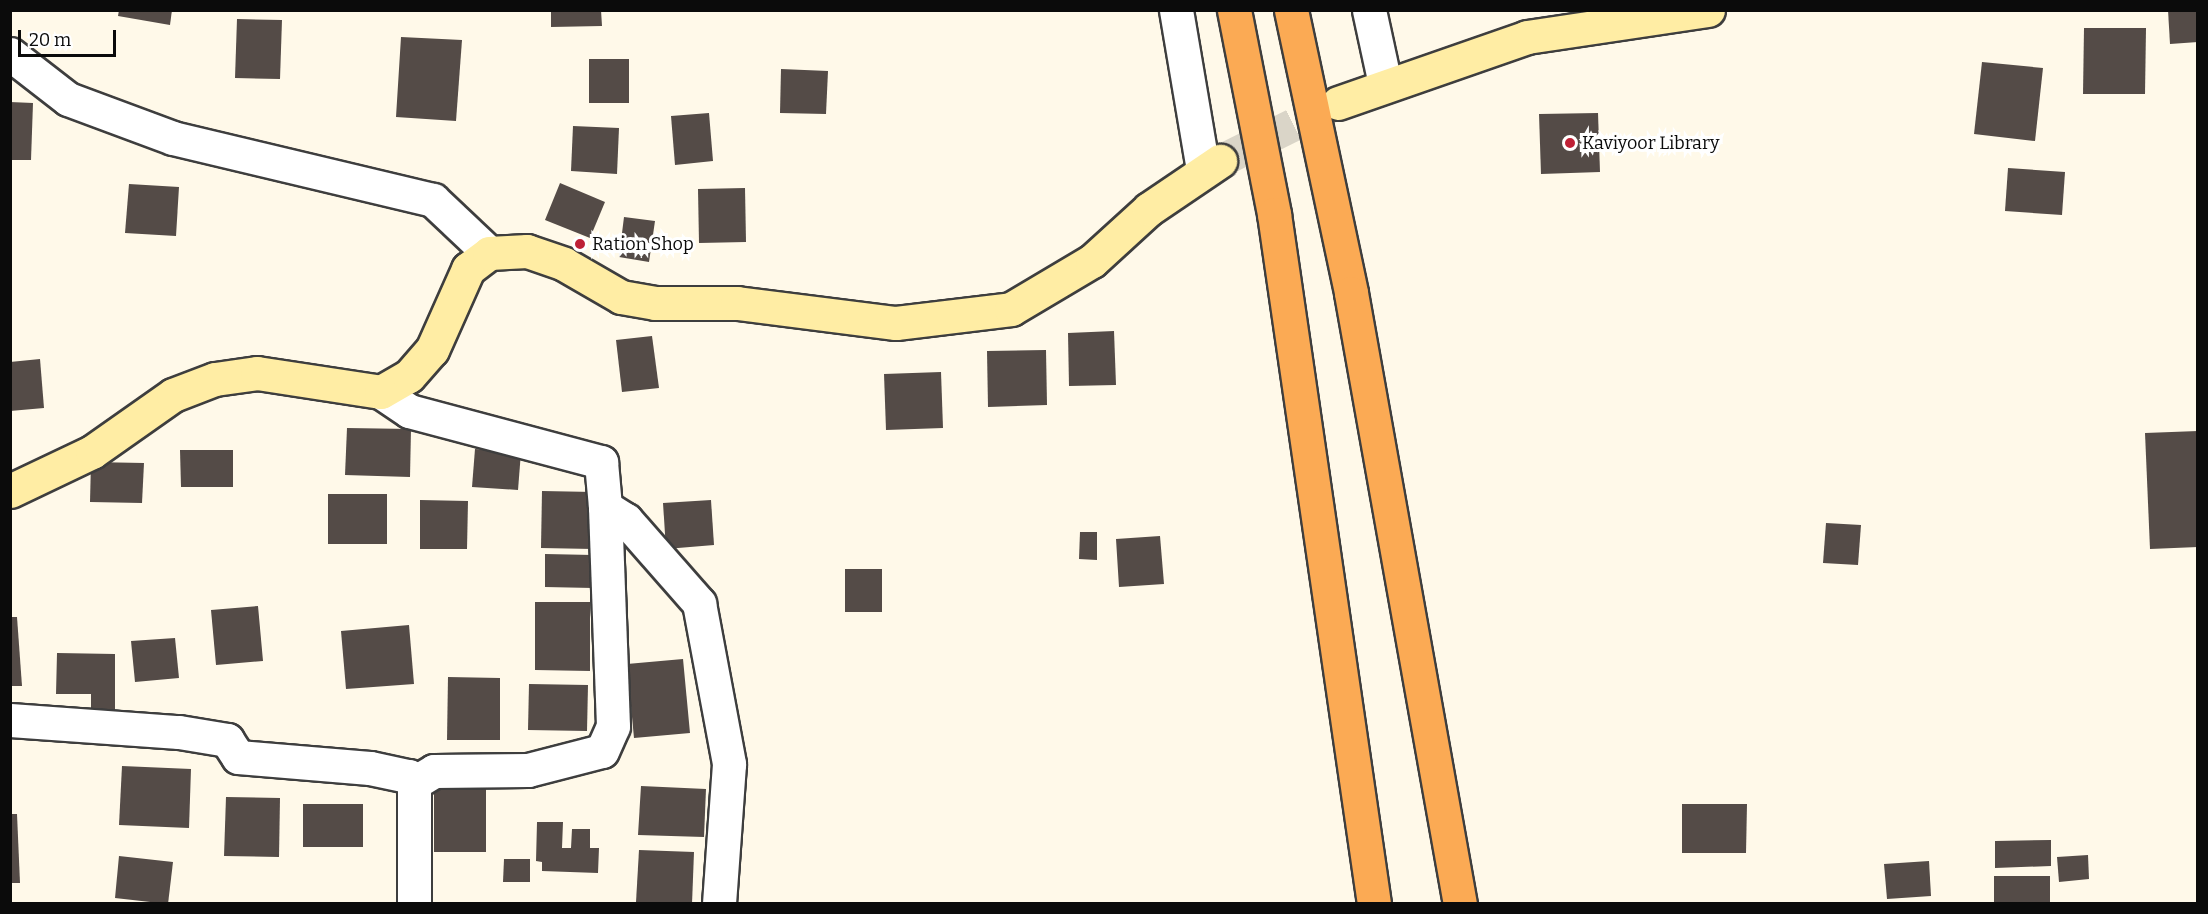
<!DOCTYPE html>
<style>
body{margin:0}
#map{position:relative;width:2208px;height:914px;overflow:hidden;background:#fff9e9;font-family:Bitter,serif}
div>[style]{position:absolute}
.building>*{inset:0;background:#544b47}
.secondary-tunnel>*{height:33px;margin-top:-16.5px;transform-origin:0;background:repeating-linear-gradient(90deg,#dad5c8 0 33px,transparent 0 49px)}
.roads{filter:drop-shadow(2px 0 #3e3e3e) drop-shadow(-2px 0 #3e3e3e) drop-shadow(0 2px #3e3e3e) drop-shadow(0 -2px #3e3e3e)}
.minor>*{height:33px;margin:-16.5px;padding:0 16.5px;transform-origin:16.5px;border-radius:16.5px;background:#fff}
.tertiary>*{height:33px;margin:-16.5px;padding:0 16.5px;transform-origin:16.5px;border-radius:16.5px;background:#fff}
.secondary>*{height:33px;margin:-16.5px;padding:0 16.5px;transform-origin:16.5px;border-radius:16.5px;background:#ffeda4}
.trunk>*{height:33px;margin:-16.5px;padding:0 16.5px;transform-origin:16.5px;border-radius:16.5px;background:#fbaa54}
.dots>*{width:16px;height:16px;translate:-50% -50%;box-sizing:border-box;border:3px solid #fff;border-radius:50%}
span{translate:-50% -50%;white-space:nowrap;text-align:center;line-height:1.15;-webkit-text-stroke:6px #fff;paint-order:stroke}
.poi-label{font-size:18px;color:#0b0b0b}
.left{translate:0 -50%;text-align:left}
.frame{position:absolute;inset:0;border:12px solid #0b0b0b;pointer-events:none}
.scale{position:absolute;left:18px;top:30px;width:98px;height:27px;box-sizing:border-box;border:3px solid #0b0b0b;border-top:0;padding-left:8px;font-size:18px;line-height:21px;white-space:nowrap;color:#0b0b0b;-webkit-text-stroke:4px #fff;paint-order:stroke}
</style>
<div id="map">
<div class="building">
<i style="clip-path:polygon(119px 10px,172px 10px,170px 25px,118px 16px)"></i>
<i style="clip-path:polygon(551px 10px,601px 10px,602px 26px,551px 27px)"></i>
<i style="clip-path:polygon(2168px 10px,2198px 10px,2198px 42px,2170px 44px)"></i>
<i style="clip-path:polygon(237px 19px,282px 20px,280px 79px,235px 78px)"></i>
<i style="clip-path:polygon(2084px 28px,2146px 28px,2145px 94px,2083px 94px)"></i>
<i style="clip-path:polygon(401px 37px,462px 40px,456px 121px,396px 117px)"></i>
<i style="clip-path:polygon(589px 59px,629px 59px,629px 103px,589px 103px)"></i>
<i style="clip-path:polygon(1982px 62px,2043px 68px,2035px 141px,1974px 134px)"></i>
<i style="clip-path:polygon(781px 69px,828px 71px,826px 114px,780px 113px)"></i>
<i style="clip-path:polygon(10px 102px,33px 103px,31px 160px,10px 160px)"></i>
<i style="clip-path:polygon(709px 113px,713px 161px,675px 165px,671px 116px)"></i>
<i style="clip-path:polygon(1598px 113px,1600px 172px,1541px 174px,1539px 114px)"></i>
<i style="clip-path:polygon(573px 126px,619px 128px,617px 174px,571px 171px)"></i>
<i style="clip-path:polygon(2008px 168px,2065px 172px,2062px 215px,2005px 211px)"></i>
<i style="clip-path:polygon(560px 183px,605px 202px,590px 238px,545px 220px)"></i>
<i style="clip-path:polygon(129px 184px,179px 187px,176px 236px,125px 233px)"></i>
<i style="clip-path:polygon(745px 188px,746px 242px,699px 243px,698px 189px)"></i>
<i style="clip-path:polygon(624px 217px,655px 221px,649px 262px,619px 257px)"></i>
<i style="clip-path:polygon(1114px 331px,1116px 385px,1069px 386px,1068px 333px)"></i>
<i style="clip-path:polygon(652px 336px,659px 388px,622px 392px,616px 340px)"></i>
<i style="clip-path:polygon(1046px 350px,1047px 405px,988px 407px,987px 351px)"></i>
<i style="clip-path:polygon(40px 359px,44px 408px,10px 411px,10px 362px)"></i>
<i style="clip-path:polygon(941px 372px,943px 428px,886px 430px,884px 374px)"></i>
<i style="clip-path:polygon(347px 428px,411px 429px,410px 477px,345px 475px)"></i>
<i style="clip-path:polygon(2198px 431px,2198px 547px,2150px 549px,2145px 433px)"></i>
<i style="clip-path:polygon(475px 449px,521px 452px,518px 490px,472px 487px)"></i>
<i style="clip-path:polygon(180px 450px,233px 450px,233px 487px,181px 487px)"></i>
<i style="clip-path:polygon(91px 462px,144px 463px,142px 503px,90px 502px)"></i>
<i style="clip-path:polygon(542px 491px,594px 492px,593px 549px,541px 548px)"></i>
<i style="clip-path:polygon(328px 494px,387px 494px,387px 544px,328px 544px)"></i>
<i style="clip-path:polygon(420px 500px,468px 501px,467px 549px,420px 549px)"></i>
<i style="clip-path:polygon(711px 500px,714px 545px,666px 549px,663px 503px)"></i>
<i style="clip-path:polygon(1826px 523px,1861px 525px,1858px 565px,1823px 563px)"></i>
<i style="clip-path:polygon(1080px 532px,1097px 532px,1097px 560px,1079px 559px)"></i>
<i style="clip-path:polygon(1160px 536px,1164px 584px,1119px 587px,1116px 539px)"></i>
<i style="clip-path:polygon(545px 554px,593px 555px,593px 588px,545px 587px)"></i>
<i style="clip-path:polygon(845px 569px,882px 569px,882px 612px,845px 612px)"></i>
<i style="clip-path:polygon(535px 602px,590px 602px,590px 671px,535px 670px)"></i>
<i style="clip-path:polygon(258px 606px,263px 661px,216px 665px,211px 610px)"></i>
<i style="clip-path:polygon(10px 617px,17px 617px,22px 686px,10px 686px)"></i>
<i style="clip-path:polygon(409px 625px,414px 684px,346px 689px,341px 631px)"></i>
<i style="clip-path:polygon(175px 638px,179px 678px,135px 682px,131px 641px)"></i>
<i style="clip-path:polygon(57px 653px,115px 654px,115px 711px,91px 710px,91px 694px,56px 694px)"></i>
<i style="clip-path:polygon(683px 659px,690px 733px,634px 738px,627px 664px)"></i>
<i style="clip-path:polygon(448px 677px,500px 678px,500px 740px,447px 740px)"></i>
<i style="clip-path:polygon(529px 684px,588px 685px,587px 731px,528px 730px)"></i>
<i style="clip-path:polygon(122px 766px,191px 769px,189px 828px,119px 825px)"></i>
<i style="clip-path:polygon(434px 784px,486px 784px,486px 852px,434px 852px)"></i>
<i style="clip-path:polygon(641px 786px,706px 789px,704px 837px,638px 835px)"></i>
<i style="clip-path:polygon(226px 797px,280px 798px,279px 857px,224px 856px)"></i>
<i style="clip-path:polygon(303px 804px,363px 804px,363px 847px,303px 847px)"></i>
<i style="clip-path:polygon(1682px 804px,1747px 804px,1746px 853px,1682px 853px)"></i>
<i style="clip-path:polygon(10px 814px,17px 814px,20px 883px,10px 883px)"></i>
<i style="clip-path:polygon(537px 822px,563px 822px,562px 848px,571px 848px,572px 829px,590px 829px,590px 848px,599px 848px,598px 873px,542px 871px,542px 862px,536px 861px)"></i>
<i style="clip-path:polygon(2051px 840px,2051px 866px,1995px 868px,1995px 841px)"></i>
<i style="clip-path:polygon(639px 850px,694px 852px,692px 904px,636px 902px)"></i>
<i style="clip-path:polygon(2088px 855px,2089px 879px,2059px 882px,2057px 857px)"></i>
<i style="clip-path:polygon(119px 856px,173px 862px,168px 904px,115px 898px)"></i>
<i style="clip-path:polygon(504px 859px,530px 859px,530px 882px,503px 882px)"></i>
<i style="clip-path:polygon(1929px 861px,1931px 896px,1887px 899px,1884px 864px)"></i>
<i style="clip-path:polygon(1994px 876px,2050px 876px,2050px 904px,1994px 904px)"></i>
</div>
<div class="secondary-tunnel">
<i style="left:1220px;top:161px;width:131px;rotate:-26.4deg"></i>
</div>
<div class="roads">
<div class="minor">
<i style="left:10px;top:54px;width:73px;rotate:37.8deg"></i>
<i style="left:68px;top:99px;width:112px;rotate:20.4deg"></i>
<i style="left:173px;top:138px;width:267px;rotate:13.4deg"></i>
<i style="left:433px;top:200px;width:77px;rotate:43.4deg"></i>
<i style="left:381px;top:392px;width:34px;rotate:34deg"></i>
<i style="left:409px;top:411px;width:199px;rotate:14.9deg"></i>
<i style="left:601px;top:462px;width:45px;rotate:84.9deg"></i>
<i style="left:605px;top:507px;width:25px;rotate:32deg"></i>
<i style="left:626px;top:520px;width:111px;rotate:48.7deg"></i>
<i style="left:699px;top:603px;width:164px;rotate:79.4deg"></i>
<i style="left:729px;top:764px;width:140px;rotate:94.1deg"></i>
<i style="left:10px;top:720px;width:169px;rotate:4.1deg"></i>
<i style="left:179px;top:732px;width:49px;rotate:9.5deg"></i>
<i style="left:227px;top:740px;width:20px;rotate:57deg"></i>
<i style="left:238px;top:757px;width:132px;rotate:4.8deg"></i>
<i style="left:370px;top:768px;width:40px;rotate:12deg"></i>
<i style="left:409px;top:776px;width:9px;rotate:54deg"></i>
<i style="left:414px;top:783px;width:121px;rotate:90deg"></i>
<i style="left:414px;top:783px;width:23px;rotate:-31deg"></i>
<i style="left:434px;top:771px;width:94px;rotate:-0.6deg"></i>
<i style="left:528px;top:770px;width:76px;rotate:-14.4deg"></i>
<i style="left:602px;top:751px;width:27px;rotate:-66deg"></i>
<i style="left:613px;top:726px;width:219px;rotate:-92.1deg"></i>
</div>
<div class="tertiary">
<i style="left:1176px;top:10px;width:162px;rotate:80.4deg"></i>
<i style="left:1369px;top:10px;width:76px;rotate:77.8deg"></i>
</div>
<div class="secondary">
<i style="left:1338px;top:103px;width:200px;rotate:-19.2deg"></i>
<i style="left:1527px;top:37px;width:183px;rotate:-8.5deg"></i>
<i style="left:10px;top:491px;width:91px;rotate:-25.4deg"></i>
<i style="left:92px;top:452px;width:99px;rotate:-35.1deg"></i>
<i style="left:173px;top:395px;width:45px;rotate:-20.9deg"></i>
<i style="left:215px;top:379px;width:42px;rotate:-8.1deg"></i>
<i style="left:257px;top:373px;width:125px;rotate:8.7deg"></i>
<i style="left:381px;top:392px;width:32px;rotate:-30deg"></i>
<i style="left:409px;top:376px;width:35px;rotate:-49deg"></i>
<i style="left:432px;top:350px;width:89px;rotate:-66deg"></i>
<i style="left:468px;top:269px;width:26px;rotate:-37deg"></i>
<i style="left:489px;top:253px;width:38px;rotate:-3deg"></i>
<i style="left:527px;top:251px;width:39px;rotate:19deg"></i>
<i style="left:564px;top:264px;width:66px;rotate:30.1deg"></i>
<i style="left:621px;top:297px;width:35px;rotate:10deg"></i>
<i style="left:655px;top:303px;width:82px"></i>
<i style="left:737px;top:303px;width:160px;rotate:7.2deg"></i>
<i style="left:896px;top:323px;width:116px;rotate:-6.9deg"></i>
<i style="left:1011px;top:309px;width:94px;rotate:-30.7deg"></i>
<i style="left:1092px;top:261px;width:77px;rotate:-42.4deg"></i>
<i style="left:1149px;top:209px;width:86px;rotate:-34.1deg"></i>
</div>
<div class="trunk">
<i style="left:1234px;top:10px;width:208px;rotate:78.9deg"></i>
<i style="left:1274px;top:214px;width:697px;rotate:81.75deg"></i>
<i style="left:1291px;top:10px;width:289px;rotate:78deg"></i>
<i style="left:1351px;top:293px;width:621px;rotate:79.89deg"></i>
</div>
</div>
<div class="dots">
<i style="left:1570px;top:143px;background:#be2035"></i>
<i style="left:580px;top:244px;background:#be2035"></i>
</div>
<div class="poi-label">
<span class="left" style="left:1582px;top:143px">Kaviyoor Library</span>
<span class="left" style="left:592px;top:244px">Ration Shop</span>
</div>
<div class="frame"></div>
<div class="scale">20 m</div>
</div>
